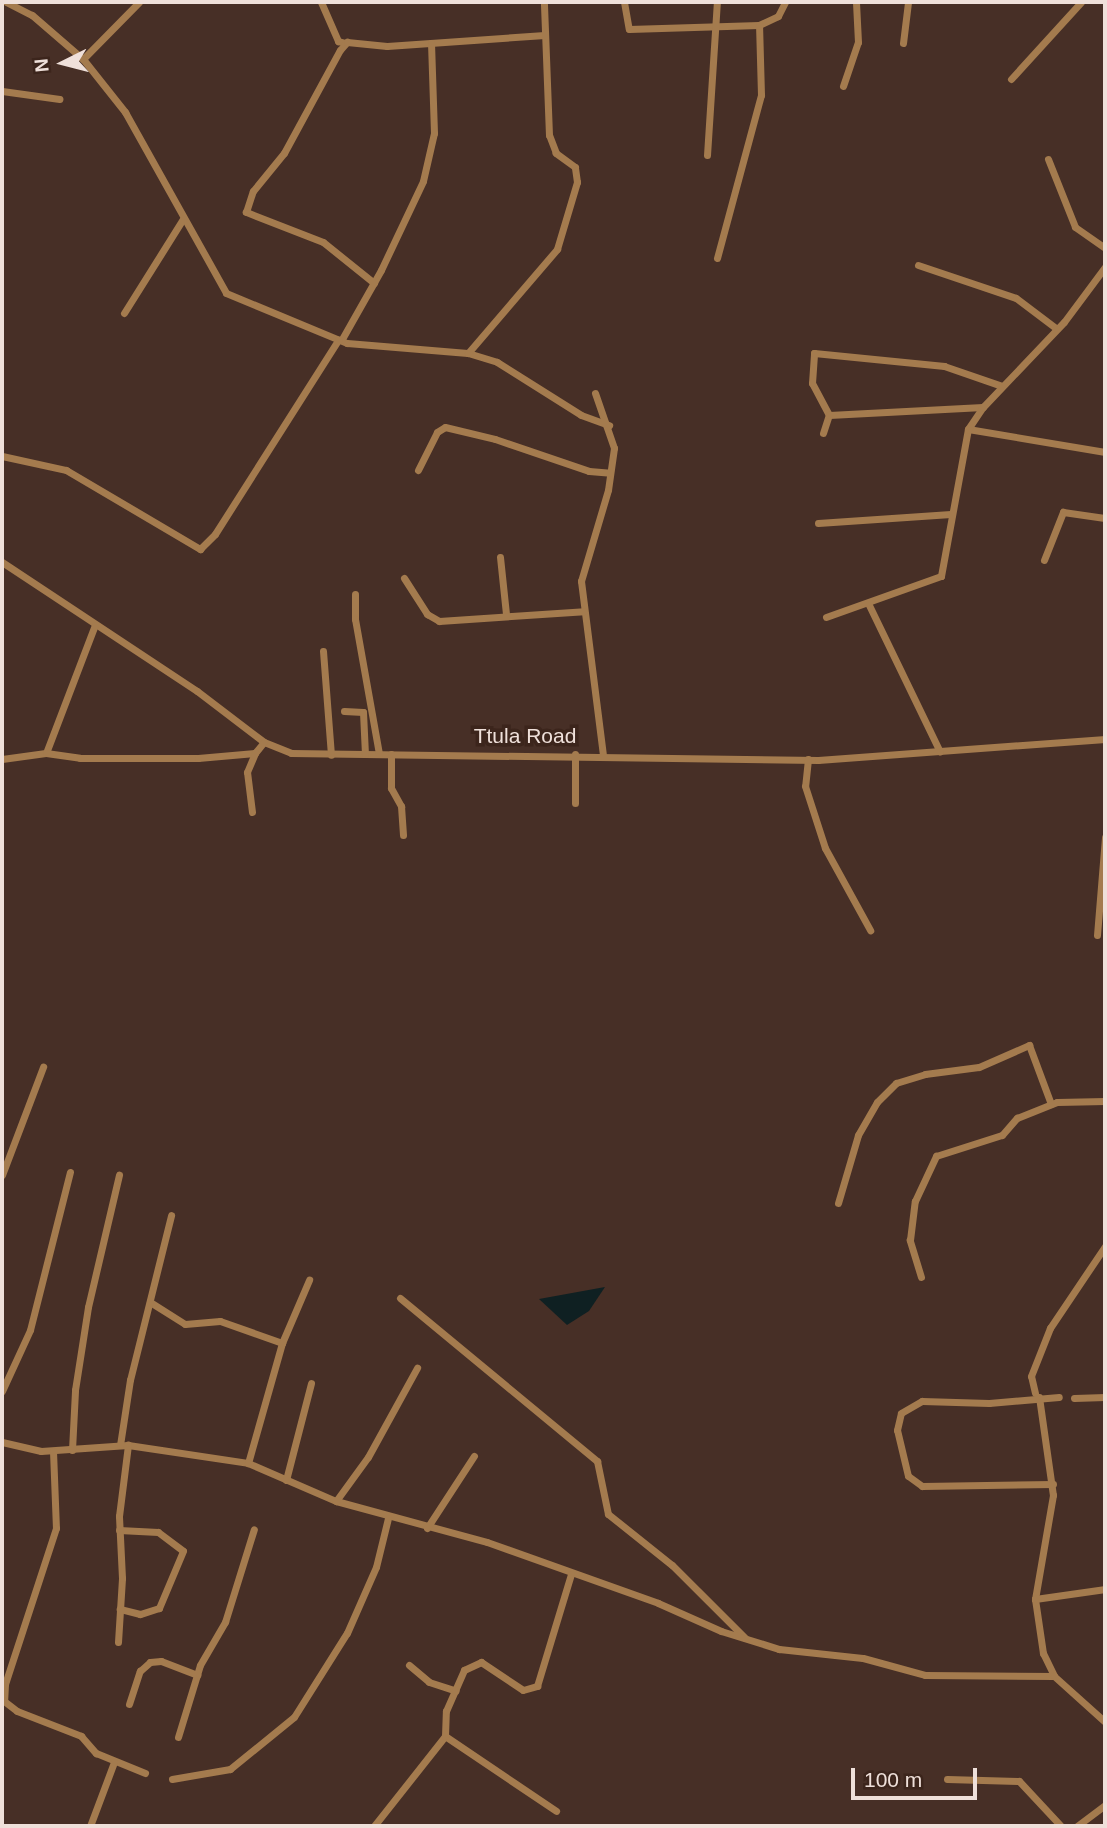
<!DOCTYPE html>
<style>
body{margin:0}
#map{position:relative;width:1107px;height:1828px;overflow:hidden;background:#472f26;font-family:Arial,sans-serif}
div>[style]{position:absolute}
.water>*{inset:0;background:#0f2022}
.street>*{height:7px;margin:-3.5px;padding:0 3.5px;transform-origin:3.5px;border-radius:3.5px;background:#a47b4e}
span{translate:-50% -50%;white-space:nowrap;text-align:center;line-height:1.15;-webkit-text-stroke:7px #3c251c;paint-order:stroke}
.street-label{font-size:21px;color:#efe0da}
.frame{position:absolute;inset:0;border:4px solid #efe0da;pointer-events:none}
.north{position:absolute;left:28px;top:28px;width:70px;height:70px;-webkit-text-stroke:5px #3c251c;paint-order:stroke;rotate:264deg;font-size:19px;font-weight:700;line-height:28px;text-align:center;color:#efe0da}
.north::after{content:'';display:block;margin:auto;width:24px;height:32px;background:#efe0da;clip-path:polygon(50% 0,100% 100%,50% 72%,0 100%)}
.scale{position:absolute;left:851px;top:1768px;width:126px;height:32px;box-sizing:border-box;border:4px solid #efe0da;border-top:0;padding-left:9px;font-size:21px;line-height:24px;white-space:nowrap;color:#efe0da;-webkit-text-stroke:5px #3c251c;paint-order:stroke}
</style>
<div id="map">
<div class="water">
<i style="clip-path:polygon(605px 1287px,589px 1311px,567px 1325px,539px 1299px)"></i>
</div>
<div class="street">
<i style="left:6px;top:2px;width:29px;rotate:27deg"></i>
<i style="left:32px;top:15px;width:67px;rotate:40.8deg"></i>
<i style="left:83px;top:59px;width:80px;rotate:-45.5deg"></i>
<i style="left:321px;top:2px;width:43px;rotate:66.4deg"></i>
<i style="left:338px;top:41px;width:7px;rotate:16deg"></i>
<i style="left:624px;top:2px;width:27px;rotate:80deg"></i>
<i style="left:629px;top:29px;width:130px;rotate:-1.8deg"></i>
<i style="left:759px;top:25px;width:21px;rotate:-25deg"></i>
<i style="left:778px;top:16px;width:16px;rotate:-63deg"></i>
<i style="left:903px;top:43px;width:41px;rotate:-83deg"></i>
<i style="left:83px;top:59px;width:68px;rotate:51.6deg"></i>
<i style="left:125px;top:112px;width:207px;rotate:60.8deg"></i>
<i style="left:226px;top:293px;width:131px;rotate:22.5deg"></i>
<i style="left:347px;top:343px;width:121px;rotate:4.7deg"></i>
<i style="left:468px;top:353px;width:30px;rotate:17deg"></i>
<i style="left:497px;top:362px;width:99px;rotate:32.2deg"></i>
<i style="left:581px;top:415px;width:30px;rotate:20deg"></i>
<i style="left:1011px;top:79px;width:104px;rotate:-47.7deg"></i>
<i style="left:843px;top:86px;width:46px;rotate:-71.2deg"></i>
<i style="left:858px;top:42px;width:40px;rotate:-92.9deg"></i>
<i style="left:2px;top:91px;width:58px;rotate:8deg"></i>
<i style="left:707px;top:155px;width:153px;rotate:-86.3deg"></i>
<i style="left:1048px;top:159px;width:73px;rotate:68.3deg"></i>
<i style="left:1075px;top:227px;width:37px;rotate:35deg"></i>
<i style="left:717px;top:258px;width:169px;rotate:-74.9deg"></i>
<i style="left:761px;top:95px;width:70px;rotate:-91.6deg"></i>
<i style="left:918px;top:265px;width:103px;rotate:18.6deg"></i>
<i style="left:1016px;top:298px;width:51px;rotate:37.1deg"></i>
<i style="left:374px;top:283px;width:65px;rotate:-141.2deg"></i>
<i style="left:323px;top:242px;width:83px;rotate:-158.7deg"></i>
<i style="left:246px;top:212px;width:22px;rotate:-72deg"></i>
<i style="left:253px;top:191px;width:49px;rotate:-50.8deg"></i>
<i style="left:284px;top:153px;width:117px;rotate:-61.5deg"></i>
<i style="left:340px;top:50px;width:11px;rotate:-49deg"></i>
<i style="left:347px;top:42px;width:40px;rotate:5.7deg"></i>
<i style="left:387px;top:46px;width:158px;rotate:-4deg"></i>
<i style="left:124px;top:313px;width:111px;rotate:-57.9deg"></i>
<i style="left:342px;top:339px;width:79px;rotate:-60.5deg"></i>
<i style="left:381px;top:270px;width:98px;rotate:-64.7deg"></i>
<i style="left:423px;top:181px;width:49px;rotate:-77.1deg"></i>
<i style="left:434px;top:133px;width:90px;rotate:-91.9deg"></i>
<i style="left:468px;top:353px;width:137px;rotate:-49.4deg"></i>
<i style="left:557px;top:249px;width:70px;rotate:-73.4deg"></i>
<i style="left:577px;top:182px;width:15px;rotate:-98deg"></i>
<i style="left:575px;top:167px;width:24px;rotate:-144deg"></i>
<i style="left:556px;top:153px;width:19px;rotate:-111deg"></i>
<i style="left:549px;top:135px;width:133px;rotate:-92.2deg"></i>
<i style="left:595px;top:393px;width:58px;rotate:70.9deg"></i>
<i style="left:614px;top:448px;width:42px;rotate:98.1deg"></i>
<i style="left:608px;top:490px;width:95px;rotate:106.5deg"></i>
<i style="left:581px;top:581px;width:174px;rotate:82.8deg"></i>
<i style="left:829px;top:415px;width:36px;rotate:-118deg"></i>
<i style="left:812px;top:383px;width:30px;rotate:-86deg"></i>
<i style="left:814px;top:353px;width:131px;rotate:5.7deg"></i>
<i style="left:944px;top:366px;width:61px;rotate:19deg"></i>
<i style="left:968px;top:429px;width:139px;rotate:9.5deg"></i>
<i style="left:823px;top:433px;width:19px;rotate:-72deg"></i>
<i style="left:829px;top:415px;width:154px;rotate:-3deg"></i>
<i style="left:2px;top:456px;width:66px;rotate:12.3deg"></i>
<i style="left:66px;top:470px;width:156px;rotate:30.5deg"></i>
<i style="left:200px;top:549px;width:21px;rotate:-45deg"></i>
<i style="left:215px;top:534px;width:230px;rotate:-57.6deg"></i>
<i style="left:418px;top:470px;width:42px;rotate:-63.4deg"></i>
<i style="left:437px;top:432px;width:9px;rotate:-32deg"></i>
<i style="left:445px;top:427px;width:51px;rotate:13.5deg"></i>
<i style="left:495px;top:439px;width:99px;rotate:18.8deg"></i>
<i style="left:589px;top:471px;width:21px;rotate:5deg"></i>
<i style="left:818px;top:523px;width:133px;rotate:-3.9deg"></i>
<i style="left:500px;top:557px;width:57px;rotate:84deg"></i>
<i style="left:1044px;top:560px;width:52px;rotate:-68.4deg"></i>
<i style="left:1063px;top:512px;width:42px;rotate:8.1deg"></i>
<i style="left:2px;top:562px;width:234px;rotate:33.5deg"></i>
<i style="left:197px;top:691px;width:84px;rotate:37.3deg"></i>
<i style="left:264px;top:742px;width:29px;rotate:22deg"></i>
<i style="left:291px;top:753px;width:527px;rotate:0.76deg"></i>
<i style="left:818px;top:760px;width:288px;rotate:-4.2deg"></i>
<i style="left:404px;top:578px;width:43px;rotate:57.4deg"></i>
<i style="left:427px;top:614px;width:14px;rotate:30deg"></i>
<i style="left:439px;top:621px;width:145px;rotate:-3.9deg"></i>
<i style="left:355px;top:594px;width:25px;rotate:90deg"></i>
<i style="left:355px;top:619px;width:137px;rotate:79.9deg"></i>
<i style="left:868px;top:603px;width:165px;rotate:64.2deg"></i>
<i style="left:826px;top:617px;width:122px;rotate:-19.6deg"></i>
<i style="left:941px;top:576px;width:149px;rotate:-79.6deg"></i>
<i style="left:968px;top:429px;width:27px;rotate:-56deg"></i>
<i style="left:983px;top:407px;width:117px;rotate:-46.4deg"></i>
<i style="left:1064px;top:322px;width:69px;rotate:-53.3deg"></i>
<i style="left:323px;top:651px;width:104px;rotate:85.6deg"></i>
<i style="left:344px;top:711px;width:19px;rotate:3deg"></i>
<i style="left:363px;top:712px;width:42px;rotate:87.3deg"></i>
<i style="left:46px;top:753px;width:137px;rotate:-69.1deg"></i>
<i style="left:391px;top:754px;width:34px;rotate:90deg"></i>
<i style="left:391px;top:788px;width:21px;rotate:61deg"></i>
<i style="left:401px;top:806px;width:29px;rotate:86deg"></i>
<i style="left:575px;top:754px;width:49px;rotate:90deg"></i>
<i style="left:2px;top:759px;width:44px;rotate:-7.8deg"></i>
<i style="left:46px;top:753px;width:34px;rotate:8deg"></i>
<i style="left:80px;top:758px;width:118px"></i>
<i style="left:198px;top:758px;width:57px;rotate:-5deg"></i>
<i style="left:255px;top:753px;width:14px;rotate:-51deg"></i>
<i style="left:808px;top:759px;width:27px;rotate:96deg"></i>
<i style="left:805px;top:786px;width:65px;rotate:72.1deg"></i>
<i style="left:825px;top:848px;width:94px;rotate:61.2deg"></i>
<i style="left:252px;top:812px;width:40px;rotate:-97.1deg"></i>
<i style="left:247px;top:772px;width:21px;rotate:-67deg"></i>
<i style="left:1097px;top:935px;width:98px;rotate:-85.3deg"></i>
<i style="left:2px;top:1175px;width:116px;rotate:-69.2deg"></i>
<i style="left:838px;top:1203px;width:71px;rotate:-73.6deg"></i>
<i style="left:858px;top:1135px;width:38px;rotate:-60deg"></i>
<i style="left:877px;top:1102px;width:27px;rotate:-45deg"></i>
<i style="left:896px;top:1083px;width:30px;rotate:-17deg"></i>
<i style="left:925px;top:1074px;width:54px;rotate:-7.4deg"></i>
<i style="left:979px;top:1067px;width:55px;rotate:-23.7deg"></i>
<i style="left:1029px;top:1045px;width:63px;rotate:69.6deg"></i>
<i style="left:921px;top:1277px;width:39px;rotate:-107deg"></i>
<i style="left:910px;top:1240px;width:39px;rotate:-83deg"></i>
<i style="left:915px;top:1201px;width:50px;rotate:-65deg"></i>
<i style="left:936px;top:1156px;width:69px;rotate:-17.7deg"></i>
<i style="left:1002px;top:1135px;width:23px;rotate:-49deg"></i>
<i style="left:1017px;top:1118px;width:43px;rotate:-21.8deg"></i>
<i style="left:1057px;top:1102px;width:48px;rotate:-1.2deg"></i>
<i style="left:400px;top:1298px;width:256px;rotate:39.6deg"></i>
<i style="left:597px;top:1461px;width:54px;rotate:78.3deg"></i>
<i style="left:608px;top:1514px;width:82px;rotate:38.6deg"></i>
<i style="left:672px;top:1565px;width:103px;rotate:45deg"></i>
<i style="left:150px;top:1302px;width:41px;rotate:32.2deg"></i>
<i style="left:185px;top:1324px;width:35px;rotate:-5deg"></i>
<i style="left:220px;top:1321px;width:66px;rotate:19.5deg"></i>
<i style="left:282px;top:1343px;width:125px;rotate:105.8deg"></i>
<i style="left:282px;top:1343px;width:69px;rotate:-66.8deg"></i>
<i style="left:2px;top:1391px;width:67px;rotate:-65.3deg"></i>
<i style="left:30px;top:1330px;width:163px;rotate:-75.8deg"></i>
<i style="left:1035px;top:1393px;width:17px;rotate:-103deg"></i>
<i style="left:1031px;top:1376px;width:52px;rotate:-68.4deg"></i>
<i style="left:1050px;top:1328px;width:99px;rotate:-56.1deg"></i>
<i style="left:1039px;top:1397px;width:99px;rotate:81.9deg"></i>
<i style="left:1053px;top:1495px;width:106px;rotate:99.8deg"></i>
<i style="left:1035px;top:1599px;width:55px;rotate:81.6deg"></i>
<i style="left:1043px;top:1653px;width:25px;rotate:64deg"></i>
<i style="left:1074px;top:1398px;width:31px;rotate:-2deg"></i>
<i style="left:2px;top:1442px;width:40px;rotate:13deg"></i>
<i style="left:41px;top:1451px;width:87px;rotate:-3.9deg"></i>
<i style="left:128px;top:1445px;width:121px;rotate:8.5deg"></i>
<i style="left:248px;top:1463px;width:96px;rotate:23.4deg"></i>
<i style="left:336px;top:1501px;width:156px;rotate:15.2deg"></i>
<i style="left:487px;top:1542px;width:182px;rotate:19.6deg"></i>
<i style="left:658px;top:1603px;width:69px;rotate:24deg"></i>
<i style="left:721px;top:1631px;width:61px;rotate:17.2deg"></i>
<i style="left:779px;top:1649px;width:84px;rotate:6.1deg"></i>
<i style="left:863px;top:1658px;width:64px;rotate:15.3deg"></i>
<i style="left:925px;top:1675px;width:129px;rotate:0.4deg"></i>
<i style="left:1054px;top:1676px;width:69px;rotate:42deg"></i>
<i style="left:120px;top:1445px;width:66px;rotate:-81.3deg"></i>
<i style="left:130px;top:1380px;width:170px;rotate:-76deg"></i>
<i style="left:72px;top:1450px;width:60px;rotate:-87.1deg"></i>
<i style="left:75px;top:1390px;width:84px;rotate:-81.1deg"></i>
<i style="left:88px;top:1307px;width:136px;rotate:-76.8deg"></i>
<i style="left:53px;top:1451px;width:77px;rotate:87.8deg"></i>
<i style="left:56px;top:1528px;width:164px;rotate:108.1deg"></i>
<i style="left:5px;top:1684px;width:17px;rotate:93deg"></i>
<i style="left:4px;top:1701px;width:16px;rotate:38deg"></i>
<i style="left:17px;top:1711px;width:69px;rotate:21.3deg"></i>
<i style="left:81px;top:1736px;width:23px;rotate:49deg"></i>
<i style="left:96px;top:1753px;width:53px;rotate:22.2deg"></i>
<i style="left:286px;top:1480px;width:100px;rotate:-75.5deg"></i>
<i style="left:1053px;top:1484px;width:131px;rotate:179.1deg"></i>
<i style="left:922px;top:1486px;width:17px;rotate:-144deg"></i>
<i style="left:908px;top:1476px;width:47px;rotate:-103.4deg"></i>
<i style="left:897px;top:1430px;width:17px;rotate:-77deg"></i>
<i style="left:901px;top:1413px;width:24px;rotate:-30deg"></i>
<i style="left:922px;top:1401px;width:67px;rotate:1.7deg"></i>
<i style="left:989px;top:1403px;width:70px;rotate:-4.9deg"></i>
<i style="left:336px;top:1501px;width:54px;rotate:-54deg"></i>
<i style="left:368px;top:1457px;width:102px;rotate:-61.2deg"></i>
<i style="left:427px;top:1528px;width:86px;rotate:-56.9deg"></i>
<i style="left:119px;top:1530px;width:39px;rotate:3deg"></i>
<i style="left:158px;top:1532px;width:31px;rotate:37deg"></i>
<i style="left:183px;top:1551px;width:62px;rotate:112.8deg"></i>
<i style="left:159px;top:1608px;width:20px;rotate:162deg"></i>
<i style="left:140px;top:1614px;width:21px;rotate:-166deg"></i>
<i style="left:1035px;top:1599px;width:71px;rotate:-8.1deg"></i>
<i style="left:118px;top:1642px;width:64px;rotate:-86.4deg"></i>
<i style="left:122px;top:1578px;width:62px;rotate:-92.8deg"></i>
<i style="left:119px;top:1516px;width:72px;rotate:-82.8deg"></i>
<i style="left:409px;top:1665px;width:26px;rotate:40deg"></i>
<i style="left:429px;top:1682px;width:28px;rotate:18deg"></i>
<i style="left:129px;top:1704px;width:35px;rotate:-72deg"></i>
<i style="left:140px;top:1671px;width:13px;rotate:-42deg"></i>
<i style="left:150px;top:1662px;width:11px;rotate:-5deg"></i>
<i style="left:161px;top:1661px;width:39px;rotate:21deg"></i>
<i style="left:445px;top:1736px;width:134px;rotate:34deg"></i>
<i style="left:178px;top:1737px;width:75px;rotate:-73deg"></i>
<i style="left:200px;top:1665px;width:50px;rotate:-59.8deg"></i>
<i style="left:225px;top:1622px;width:97px;rotate:-72.7deg"></i>
<i style="left:172px;top:1779px;width:59px;rotate:-9.8deg"></i>
<i style="left:230px;top:1769px;width:82px;rotate:-39.1deg"></i>
<i style="left:294px;top:1717px;width:99px;rotate:-57.8deg"></i>
<i style="left:347px;top:1633px;width:72px;rotate:-66.3deg"></i>
<i style="left:376px;top:1567px;width:50px;rotate:-76.2deg"></i>
<i style="left:947px;top:1779px;width:72px;rotate:1.6deg"></i>
<i style="left:1019px;top:1781px;width:62px;rotate:47deg"></i>
<i style="left:90px;top:1826px;width:68px;rotate:-69.4deg"></i>
<i style="left:374px;top:1826px;width:115px;rotate:-51.7deg"></i>
<i style="left:445px;top:1736px;width:25px;rotate:-88deg"></i>
<i style="left:446px;top:1711px;width:45px;rotate:-66.3deg"></i>
<i style="left:464px;top:1670px;width:19px;rotate:-25deg"></i>
<i style="left:481px;top:1662px;width:50px;rotate:33.7deg"></i>
<i style="left:523px;top:1690px;width:15px;rotate:-16deg"></i>
<i style="left:537px;top:1686px;width:117px;rotate:-73.1deg"></i>
<i style="left:1077px;top:1826px;width:35px;rotate:-37deg"></i>
</div>
<div class="street-label">
<span style="left:525px;top:736px">Ttula Road</span>
</div>
<div class="frame"></div>
<div class="north">N</div>
<div class="scale">100 m</div>
</div>
